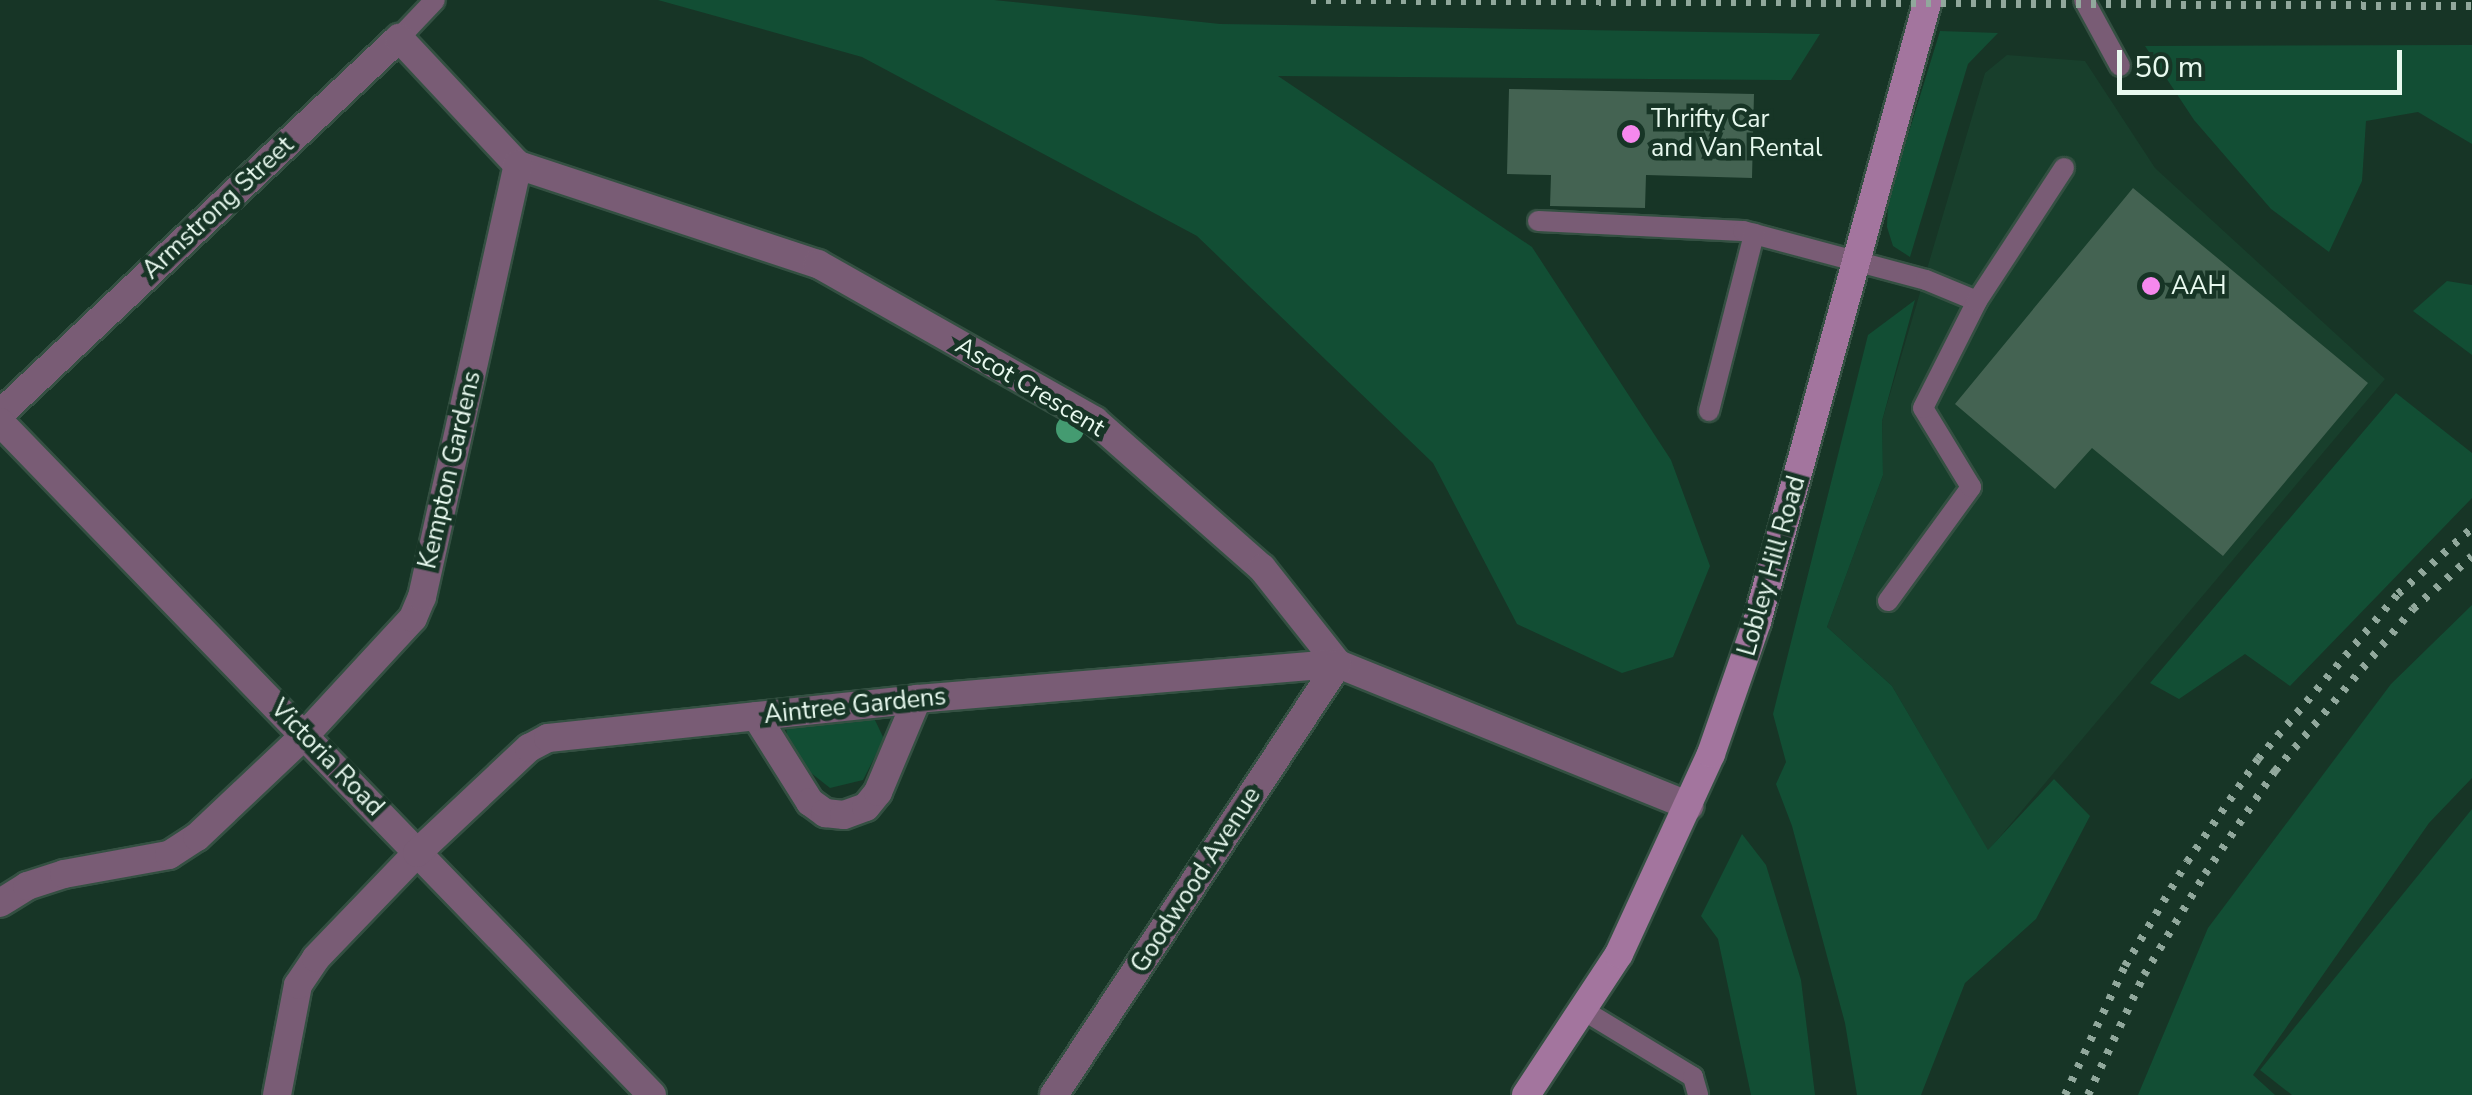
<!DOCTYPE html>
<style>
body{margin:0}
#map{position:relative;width:2472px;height:1095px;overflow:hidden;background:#173526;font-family:"Nunito Sans",sans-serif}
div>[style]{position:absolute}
.built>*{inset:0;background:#183f2c}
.green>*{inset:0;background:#124e34}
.building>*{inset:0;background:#446352}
.roads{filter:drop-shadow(2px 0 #345042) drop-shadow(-2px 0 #345042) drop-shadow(0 2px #345042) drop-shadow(0 -2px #345042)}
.service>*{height:20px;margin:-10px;padding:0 10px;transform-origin:10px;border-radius:10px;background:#795c75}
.minor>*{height:28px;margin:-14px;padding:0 14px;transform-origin:14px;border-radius:14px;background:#795c75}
.secondary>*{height:28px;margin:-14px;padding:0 14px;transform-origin:14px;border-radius:14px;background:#a3759e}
.rail>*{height:8px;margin-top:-4px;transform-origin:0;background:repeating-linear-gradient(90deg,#91a89c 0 5px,transparent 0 15px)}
.trees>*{width:28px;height:28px;margin:-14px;border-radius:50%;background:#449b71}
.dots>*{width:28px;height:28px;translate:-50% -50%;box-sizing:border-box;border:5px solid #173526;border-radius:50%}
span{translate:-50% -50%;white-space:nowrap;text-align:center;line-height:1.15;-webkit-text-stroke:9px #173526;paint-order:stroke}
.poi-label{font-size:25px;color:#e8f9ef}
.left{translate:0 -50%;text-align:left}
.street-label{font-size:25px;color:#e8f9ef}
.scale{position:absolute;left:2117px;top:50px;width:285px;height:45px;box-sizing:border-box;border:5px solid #e8f9ef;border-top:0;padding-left:12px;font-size:30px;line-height:35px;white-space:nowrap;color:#e8f9ef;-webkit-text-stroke:8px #173526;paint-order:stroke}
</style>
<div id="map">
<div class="built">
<i style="clip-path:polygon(2007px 55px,2085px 61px,2155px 168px,2385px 379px,1988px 851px,1892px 686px,1827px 627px,1883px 475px,1882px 421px,1985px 73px)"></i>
</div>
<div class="green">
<i style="clip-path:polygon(658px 0,994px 0,1220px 24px,1820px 34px,1791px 80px,1278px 76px,1532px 247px,1671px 460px,1710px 566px,1673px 657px,1622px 673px,1517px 624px,1433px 463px,1197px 236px,862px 57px)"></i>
<i style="clip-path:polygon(1940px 31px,1998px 33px,1968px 64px,1910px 257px,1893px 246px,1887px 227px,1888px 200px)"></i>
<i style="clip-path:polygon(2472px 45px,2472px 144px,2418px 112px,2366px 121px,2362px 181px,2329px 252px,2271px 209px,2194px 120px,2145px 46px)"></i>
<i style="clip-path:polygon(2447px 281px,2472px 285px,2472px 355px,2413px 311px)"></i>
<i style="clip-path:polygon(1915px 300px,1882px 421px,1883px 475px,1827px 627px,1892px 686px,1988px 850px,2054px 779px,2090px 816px,2036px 919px,1965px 983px,1921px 1095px,1857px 1095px,1845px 1023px,1792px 826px,1776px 784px,1786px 762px,1773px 714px,1868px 335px)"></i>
<i style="clip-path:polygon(2396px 393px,2472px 453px,2472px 498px,2290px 686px,2245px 654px,2179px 699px,2150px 683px)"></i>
<i style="clip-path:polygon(2472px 605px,2472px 778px,2429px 823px,2253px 1075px,2275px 1095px,2138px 1095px,2208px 928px,2391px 684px)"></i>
<i style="clip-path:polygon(873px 716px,884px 739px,863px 780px,830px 788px,806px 769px,788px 744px,786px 726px)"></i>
<i style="clip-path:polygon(2472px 809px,2472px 1095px,2292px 1095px,2260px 1070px)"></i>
<i style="clip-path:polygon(1742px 834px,1766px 865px,1801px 980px,1815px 1095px,1751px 1095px,1718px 939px,1701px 916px)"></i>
</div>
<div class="building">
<i style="clip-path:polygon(1509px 89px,1754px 94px,1752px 178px,1646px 175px,1645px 208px,1550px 206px,1551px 175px,1507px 174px)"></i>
<i style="clip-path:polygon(2133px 188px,2368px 383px,2223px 556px,2092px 448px,2055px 489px,1955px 404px)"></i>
</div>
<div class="roads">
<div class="service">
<i style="left:2084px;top:0;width:75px;rotate:61.4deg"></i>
<i style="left:399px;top:38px;width:52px;rotate:-46.5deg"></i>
<i style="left:1538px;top:221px;width:205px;rotate:2.8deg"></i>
<i style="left:1743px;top:231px;width:189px;rotate:15deg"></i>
<i style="left:1926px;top:280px;width:55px;rotate:22.4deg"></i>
<i style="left:1709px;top:411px;width:183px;rotate:-75.7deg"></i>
<i style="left:1888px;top:601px;width:141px;rotate:-53.9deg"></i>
<i style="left:1971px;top:487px;width:92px;rotate:-121.3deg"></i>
<i style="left:1923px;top:408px;width:120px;rotate:-63.2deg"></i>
<i style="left:1977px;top:301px;width:159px;rotate:-56.8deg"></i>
<i style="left:1583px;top:1010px;width:129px;rotate:31.3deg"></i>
<i style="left:1693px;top:1077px;width:19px;rotate:74deg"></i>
</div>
<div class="minor">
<i style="left:0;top:414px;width:548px;rotate:-43.3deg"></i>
<i style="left:399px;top:38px;width:174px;rotate:46.9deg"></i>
<i style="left:518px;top:165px;width:316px;rotate:18.3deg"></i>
<i style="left:818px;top:264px;width:318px;rotate:29.5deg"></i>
<i style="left:1095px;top:421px;width:222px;rotate:41.4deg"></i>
<i style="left:1262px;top:568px;width:122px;rotate:51.6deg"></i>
<i style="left:1338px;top:664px;width:379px;rotate:22deg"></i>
<i style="left:0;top:422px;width:937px;rotate:45.91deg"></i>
<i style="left:756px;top:716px;width:102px;rotate:57.9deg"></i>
<i style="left:810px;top:802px;width:19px;rotate:36deg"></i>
<i style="left:825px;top:813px;width:19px;rotate:6deg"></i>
<i style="left:844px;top:815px;width:23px;rotate:-20deg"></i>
<i style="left:866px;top:807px;width:19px;rotate:-51deg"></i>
<i style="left:878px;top:792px;width:101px;rotate:-67.2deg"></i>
<i style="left:0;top:903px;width:32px;rotate:-32deg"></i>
<i style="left:27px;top:886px;width:39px;rotate:-18deg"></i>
<i style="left:64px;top:874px;width:107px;rotate:-10.3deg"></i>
<i style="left:169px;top:855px;width:33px;rotate:-33deg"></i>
<i style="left:197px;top:837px;width:149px;rotate:-43.4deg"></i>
<i style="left:305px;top:735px;width:159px;rotate:-47.3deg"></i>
<i style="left:413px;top:618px;width:23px;rotate:-67deg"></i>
<i style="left:422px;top:597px;width:443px;rotate:-77.5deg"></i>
<i style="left:277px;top:1095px;width:112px;rotate:-79.2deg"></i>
<i style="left:298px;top:985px;width:32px;rotate:-56deg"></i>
<i style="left:316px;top:958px;width:146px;rotate:-46.1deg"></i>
<i style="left:417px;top:853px;width:154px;rotate:-43.2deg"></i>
<i style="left:529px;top:748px;width:21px;rotate:-28deg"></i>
<i style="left:548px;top:738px;width:371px;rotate:-6deg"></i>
<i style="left:917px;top:699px;width:422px;rotate:-4.8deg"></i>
<i style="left:1054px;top:1095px;width:516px;rotate:-56.62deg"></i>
</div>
<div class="secondary">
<i style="left:1526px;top:1095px;width:169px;rotate:-56.6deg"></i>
<i style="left:1619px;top:954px;width:220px;rotate:-65.3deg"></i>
<i style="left:1711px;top:754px;width:140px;rotate:-70.8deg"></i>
<i style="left:1757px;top:622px;width:645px;rotate:-74.63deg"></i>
</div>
</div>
<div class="rail">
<i style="left:1311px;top:0;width:1161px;rotate:0.3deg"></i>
<i style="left:2065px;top:1095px;width:142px;rotate:-65.1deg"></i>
<i style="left:2125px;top:966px;width:121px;rotate:-59.2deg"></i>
<i style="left:2187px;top:862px;width:125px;rotate:-55.4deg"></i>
<i style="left:2258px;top:759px;width:216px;rotate:-49.7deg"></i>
<i style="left:2398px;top:594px;width:99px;rotate:-41.7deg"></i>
<i style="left:2088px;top:1095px;width:132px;rotate:-65deg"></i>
<i style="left:2144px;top:975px;width:118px;rotate:-58.9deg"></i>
<i style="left:2205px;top:874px;width:125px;rotate:-55.8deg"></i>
<i style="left:2275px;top:771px;width:213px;rotate:-49.6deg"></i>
<i style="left:2413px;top:609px;width:79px;rotate:-41.9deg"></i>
</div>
<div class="trees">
<i style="left:1070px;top:429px"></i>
</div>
<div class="dots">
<i style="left:1631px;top:134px;background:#f688ed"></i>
<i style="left:2151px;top:286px;background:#f688ed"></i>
</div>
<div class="poi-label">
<span class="left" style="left:1651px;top:134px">Thrifty Car<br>and Van Rental</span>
<span class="left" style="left:2171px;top:286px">AAH</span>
</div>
<div class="street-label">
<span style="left:218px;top:208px;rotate:-43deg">Armstrong Street</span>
<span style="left:1030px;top:387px;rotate:31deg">Ascot Crescent</span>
<span style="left:450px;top:470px;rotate:-77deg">Kempton Gardens</span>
<span style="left:1772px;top:566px;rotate:-74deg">Lobley Hill Road</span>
<span style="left:855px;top:706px;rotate:-6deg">Aintree Gardens</span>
<span style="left:327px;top:758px;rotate:46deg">Victoria Road</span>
<span style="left:1196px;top:880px;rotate:-57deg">Goodwood Avenue</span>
</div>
<div class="scale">50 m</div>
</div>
